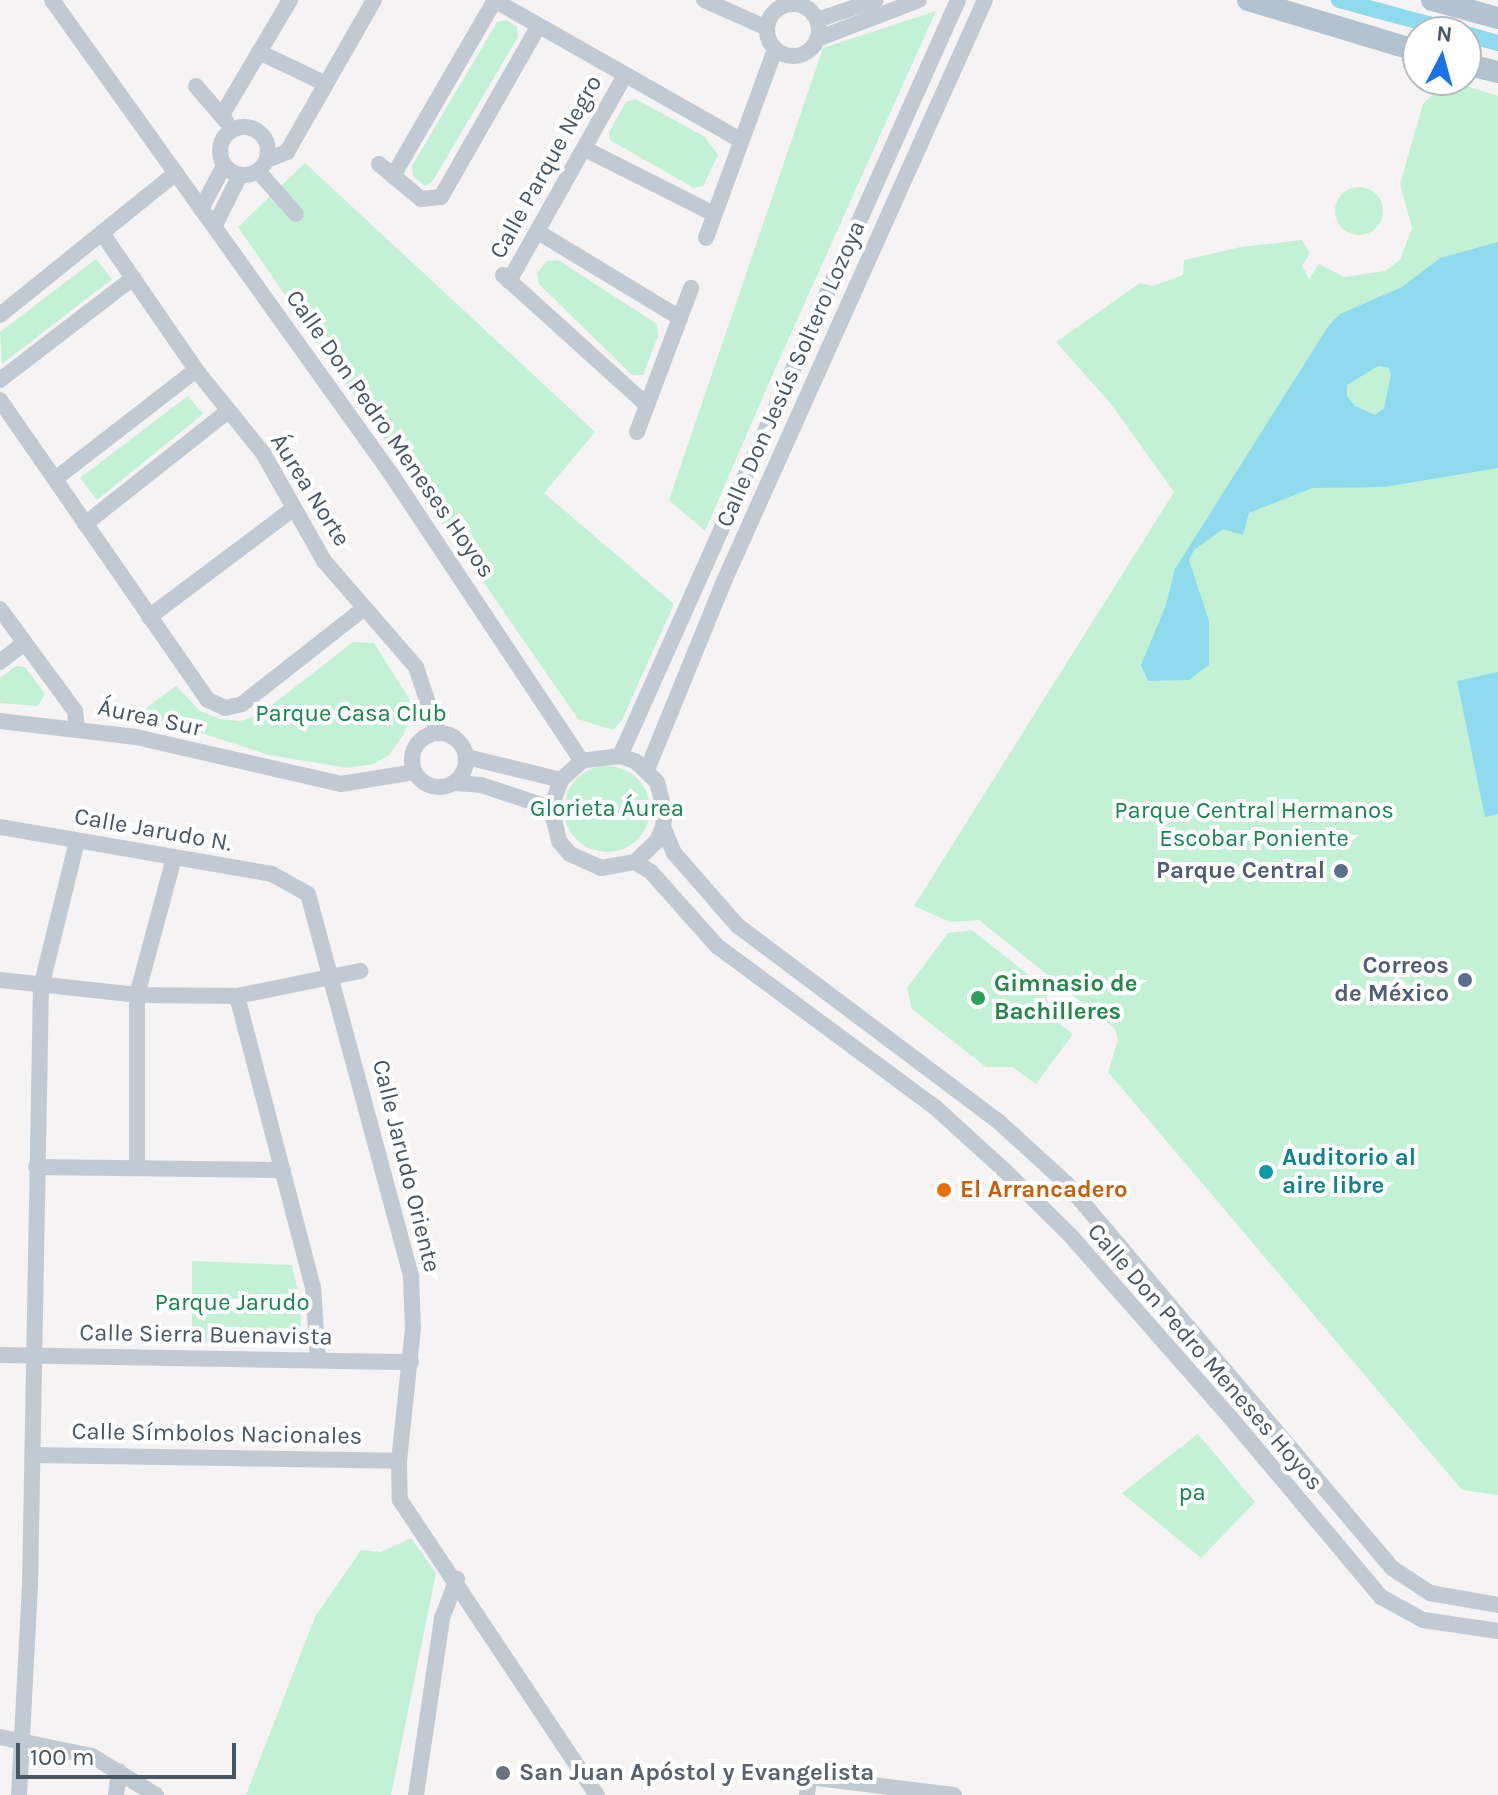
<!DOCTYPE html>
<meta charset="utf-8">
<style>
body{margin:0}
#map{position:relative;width:1498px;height:1795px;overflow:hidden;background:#f5f3f3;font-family:Karla,sans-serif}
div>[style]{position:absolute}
.green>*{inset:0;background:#c3f1d5}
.round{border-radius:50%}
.water>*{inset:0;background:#90daee}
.canal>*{height:16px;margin:-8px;padding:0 8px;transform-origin:8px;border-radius:8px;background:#90daee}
.minor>*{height:16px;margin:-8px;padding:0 8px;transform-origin:8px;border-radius:8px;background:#c1cad2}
.minor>.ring{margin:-8px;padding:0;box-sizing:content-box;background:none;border:16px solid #c1cad2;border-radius:50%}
.major>*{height:22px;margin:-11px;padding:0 11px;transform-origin:11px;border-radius:11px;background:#b3c2d1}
.dots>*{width:22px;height:22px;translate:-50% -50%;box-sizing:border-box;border:4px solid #fff;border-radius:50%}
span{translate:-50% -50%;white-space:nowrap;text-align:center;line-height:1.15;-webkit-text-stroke:8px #fff;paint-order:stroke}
.street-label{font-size:24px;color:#4a5661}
.park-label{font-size:24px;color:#17864f}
.service-label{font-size:24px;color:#4e5e75;font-weight:700}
.right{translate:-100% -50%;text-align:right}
.leisure-label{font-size:24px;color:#27864d;font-weight:700}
.left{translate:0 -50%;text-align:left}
.culture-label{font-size:24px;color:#0d838f;font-weight:700}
.food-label{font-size:24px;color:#c56008;font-weight:700}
.worship-label{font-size:24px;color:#5b616d;font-weight:700}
.north{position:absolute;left:1402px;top:16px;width:80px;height:80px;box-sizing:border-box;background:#fff;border:2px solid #b7bbc0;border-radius:50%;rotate:6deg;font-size:22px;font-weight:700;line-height:32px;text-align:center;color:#4a5661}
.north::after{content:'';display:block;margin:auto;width:28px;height:36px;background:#1a73e8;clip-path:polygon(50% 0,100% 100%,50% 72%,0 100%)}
.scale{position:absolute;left:16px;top:1743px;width:220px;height:36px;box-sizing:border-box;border:4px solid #4a5661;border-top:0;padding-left:10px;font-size:24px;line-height:28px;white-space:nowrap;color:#4a5661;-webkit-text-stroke:6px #fff;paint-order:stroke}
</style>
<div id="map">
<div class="green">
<i style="clip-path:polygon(936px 11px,775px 369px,705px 531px,669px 500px,823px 48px)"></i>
<i style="clip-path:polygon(506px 20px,517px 27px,518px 37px,432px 182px,425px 186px,413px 176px,412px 166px,497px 22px)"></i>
<i style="clip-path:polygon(1448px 80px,1498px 96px,1498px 1495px,1462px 1490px,1108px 1072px,1118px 1040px,1115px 1029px,979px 920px,950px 922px,914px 906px,1174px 492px,1111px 404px,1056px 342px,1140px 283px,1153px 286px,1183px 275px,1184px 260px,1241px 247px,1302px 240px,1310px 253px,1302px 266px,1309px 279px,1319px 264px,1344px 277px,1385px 271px,1400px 260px,1412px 228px,1400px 184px,1423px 104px)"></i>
<i style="clip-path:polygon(636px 99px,705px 137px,718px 155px,703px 186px,694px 188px,610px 140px,609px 132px,626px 102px)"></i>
<i style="clip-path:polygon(305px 163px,595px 432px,544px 493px,674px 604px,622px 720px,613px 730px,578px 719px,238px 227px)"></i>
<i class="round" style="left:1335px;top:187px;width:48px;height:48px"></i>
<i style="clip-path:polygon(96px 259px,112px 279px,2px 364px,0 332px)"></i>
<i style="clip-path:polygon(558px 260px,657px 324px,658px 336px,643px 375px,632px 375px,539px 284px,537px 273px,547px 261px)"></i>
<i style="clip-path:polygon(188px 396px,203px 414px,97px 500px,80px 478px)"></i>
<i style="clip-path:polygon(353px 642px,374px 643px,413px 705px,404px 734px,389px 755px,374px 764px,347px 768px,269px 755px,177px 725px,132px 718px,176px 686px,200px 711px,220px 719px,240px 721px,259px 715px)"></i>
<i style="clip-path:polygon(16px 666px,25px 667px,45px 694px,38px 706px,0 703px,0 678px)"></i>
<i class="round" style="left:564px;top:766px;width:86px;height:86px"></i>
<i style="clip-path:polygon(972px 930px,1045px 988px,1050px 1017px,1073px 1034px,1036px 1084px,1012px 1067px,986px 1067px,912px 1009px,907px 988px,948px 933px)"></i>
<i style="clip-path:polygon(192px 1261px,292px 1265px,302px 1310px,299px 1341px,192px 1343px)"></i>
<i style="clip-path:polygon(1198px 1434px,1255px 1502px,1201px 1558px,1122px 1493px)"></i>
<i style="clip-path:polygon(411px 1538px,436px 1573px,391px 1795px,246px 1795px,315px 1617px,361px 1550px,381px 1552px)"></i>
</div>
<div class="water">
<i style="clip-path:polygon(evenodd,1498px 242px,1498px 468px,1384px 487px,1312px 488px,1249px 513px,1243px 535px,1223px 529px,1194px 550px,1189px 560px,1209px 621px,1209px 665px,1189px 680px,1148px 681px,1141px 665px,1166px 605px,1175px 569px,1329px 325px,1340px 314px,1402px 287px,1440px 258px,1498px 242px,1378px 366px,1388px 367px,1391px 374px,1384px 408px,1375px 415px,1355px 406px,1347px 396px,1347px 385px,1378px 366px)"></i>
<i style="clip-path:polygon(1498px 672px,1498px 814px,1485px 817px,1457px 681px)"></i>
</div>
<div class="canal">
<i style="left:1339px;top:0;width:123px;rotate:15.1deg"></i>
<i style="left:1466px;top:34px;width:33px;rotate:16deg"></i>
</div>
<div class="minor">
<i style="left:52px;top:0;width:583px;rotate:54.43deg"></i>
<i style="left:391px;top:474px;width:345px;rotate:56.4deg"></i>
<i style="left:494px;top:0;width:283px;rotate:29.6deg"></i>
<i style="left:704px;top:0;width:69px;rotate:24deg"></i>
<i class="ring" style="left:767px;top:4px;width:36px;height:36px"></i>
<i style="left:817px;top:20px;width:62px;rotate:-18.7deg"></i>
<i style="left:817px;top:39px;width:109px;rotate:-20.9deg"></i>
<i style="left:259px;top:52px;width:74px;rotate:25.5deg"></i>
<i style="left:196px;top:86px;width:46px;rotate:49.4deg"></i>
<i style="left:222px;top:115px;width:134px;rotate:-59.4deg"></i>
<i class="ring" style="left:220px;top:127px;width:32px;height:32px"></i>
<i style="left:585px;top:149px;width:142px;rotate:26.7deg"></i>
<i style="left:267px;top:160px;width:22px;rotate:-22deg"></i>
<i style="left:287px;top:152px;width:175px;rotate:-60.2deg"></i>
<i style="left:379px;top:164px;width:55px;rotate:39.8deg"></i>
<i style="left:421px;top:199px;width:20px;rotate:-6deg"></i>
<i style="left:441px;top:197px;width:196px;rotate:-60.3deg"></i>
<i style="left:258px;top:171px;width:57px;rotate:48.5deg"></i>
<i style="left:393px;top:176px;width:203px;rotate:-59.9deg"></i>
<i style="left:201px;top:209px;width:49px;rotate:-61.9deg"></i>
<i style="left:215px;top:225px;width:56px;rotate:-63.4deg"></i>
<i style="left:538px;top:232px;width:166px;rotate:31.2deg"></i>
<i style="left:104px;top:236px;width:163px;rotate:55.5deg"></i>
<i style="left:196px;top:370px;width:107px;rotate:51.1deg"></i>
<i style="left:263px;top:453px;width:124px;rotate:60.5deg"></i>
<i style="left:324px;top:561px;width:140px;rotate:49deg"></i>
<i style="left:416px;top:667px;width:70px;rotate:71.6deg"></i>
<i style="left:706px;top:238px;width:201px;rotate:-69.9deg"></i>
<i style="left:503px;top:275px;width:194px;rotate:42.1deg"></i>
<i style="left:509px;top:281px;width:234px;rotate:-60.6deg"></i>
<i style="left:0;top:315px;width:226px;rotate:-38.9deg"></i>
<i style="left:0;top:380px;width:168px;rotate:-37.5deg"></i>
<i style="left:0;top:400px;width:365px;rotate:55.3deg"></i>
<i style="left:208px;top:700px;width:19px;rotate:25deg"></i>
<i style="left:225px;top:708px;width:17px;rotate:-13deg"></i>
<i style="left:242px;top:704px;width:154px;rotate:-38.1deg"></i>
<i style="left:637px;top:432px;width:154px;rotate:-69.4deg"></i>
<i style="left:55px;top:479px;width:178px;rotate:-37.7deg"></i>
<i style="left:85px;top:524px;width:182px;rotate:-38.3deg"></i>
<i style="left:0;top:609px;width:127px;rotate:53.7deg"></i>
<i style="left:75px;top:711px;width:17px;rotate:83deg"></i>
<i style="left:149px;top:617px;width:180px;rotate:-36.9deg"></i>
<i style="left:0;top:662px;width:29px;rotate:-38deg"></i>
<i style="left:0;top:721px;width:137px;rotate:6.7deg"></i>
<i style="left:136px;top:737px;width:210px;rotate:12.9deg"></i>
<i style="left:341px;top:784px;width:74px;rotate:-9.3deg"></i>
<i class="ring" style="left:412px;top:733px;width:38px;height:38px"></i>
<i style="left:620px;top:756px;width:828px;rotate:-65.91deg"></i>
<i style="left:467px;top:757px;width:97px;rotate:13.7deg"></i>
<i style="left:647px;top:770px;width:206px;rotate:-67.8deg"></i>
<i style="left:725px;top:579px;width:635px;rotate:-65.82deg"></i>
<i style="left:454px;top:783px;width:27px;rotate:4deg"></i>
<i style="left:481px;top:785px;width:74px;rotate:18.2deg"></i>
<i style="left:0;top:827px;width:276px;rotate:9.8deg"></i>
<i style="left:272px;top:874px;width:41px;rotate:29.1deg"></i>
<i style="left:308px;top:894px;width:397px;rotate:74.9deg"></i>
<i style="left:411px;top:1277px;width:51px;rotate:87.8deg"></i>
<i style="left:413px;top:1328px;width:134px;rotate:96deg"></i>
<i style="left:399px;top:1461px;width:39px;rotate:89deg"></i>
<i style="left:400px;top:1500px;width:355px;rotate:56.3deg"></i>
<i style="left:663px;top:827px;width:28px;rotate:67deg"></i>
<i style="left:674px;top:853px;width:97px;rotate:48.8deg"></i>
<i style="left:738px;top:926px;width:325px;rotate:36.9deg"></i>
<i style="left:998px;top:1121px;width:92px;rotate:42.4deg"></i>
<i style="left:1066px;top:1183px;width:504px;rotate:49.74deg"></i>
<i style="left:1392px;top:1568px;width:45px;rotate:33.3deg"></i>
<i style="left:1430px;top:1593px;width:69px;rotate:10deg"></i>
<i style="left:635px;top:862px;width:30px;rotate:-44deg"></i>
<i style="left:657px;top:841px;width:15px;rotate:-67deg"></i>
<i style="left:663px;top:827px;width:15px;rotate:-82deg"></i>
<i style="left:665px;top:812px;width:31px;rotate:-105deg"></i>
<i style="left:657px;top:782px;width:30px;rotate:-136deg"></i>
<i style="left:635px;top:761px;width:16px;rotate:-162deg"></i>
<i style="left:620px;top:756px;width:38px;rotate:173deg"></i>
<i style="left:582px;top:761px;width:28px;rotate:138deg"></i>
<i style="left:561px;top:780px;width:30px;rotate:110deg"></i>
<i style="left:551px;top:808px;width:34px;rotate:76deg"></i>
<i style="left:559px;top:841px;width:17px;rotate:50deg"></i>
<i style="left:570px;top:854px;width:34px;rotate:24deg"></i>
<i style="left:601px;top:868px;width:35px;rotate:-10deg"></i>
<i style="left:635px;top:862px;width:19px;rotate:32deg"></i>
<i style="left:651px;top:872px;width:99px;rotate:48.3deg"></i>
<i style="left:717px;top:946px;width:272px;rotate:36.5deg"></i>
<i style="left:936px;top:1108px;width:93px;rotate:42.4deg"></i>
<i style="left:1005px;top:1171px;width:91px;rotate:44.6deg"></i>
<i style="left:1070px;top:1235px;width:242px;rotate:48.7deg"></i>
<i style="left:1230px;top:1417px;width:235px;rotate:50deg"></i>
<i style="left:1381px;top:1597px;width:48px;rotate:28.7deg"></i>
<i style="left:1423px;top:1620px;width:76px;rotate:8.3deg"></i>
<i style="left:0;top:980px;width:138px;rotate:6.2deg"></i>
<i style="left:137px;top:995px;width:100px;rotate:0.6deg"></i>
<i style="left:237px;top:996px;width:126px;rotate:-11.5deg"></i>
<i style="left:237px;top:996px;width:301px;rotate:75.4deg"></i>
<i style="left:313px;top:1287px;width:73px;rotate:86.1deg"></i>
<i style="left:36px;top:1167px;width:247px;rotate:0.7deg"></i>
<i style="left:137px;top:1167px;width:172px;rotate:-90deg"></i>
<i style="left:137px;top:995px;width:142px;rotate:-74.9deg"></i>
<i style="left:0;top:1355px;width:411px;rotate:1deg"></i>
<i style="left:34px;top:1455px;width:365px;rotate:0.9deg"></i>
<i style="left:0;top:1737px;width:94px;rotate:11.7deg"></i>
<i style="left:92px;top:1756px;width:75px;rotate:31.4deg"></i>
<i style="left:19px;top:1795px;width:209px;rotate:-87deg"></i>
<i style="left:30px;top:1586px;width:599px;rotate:-88.95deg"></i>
<i style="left:41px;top:987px;width:150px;rotate:-76.1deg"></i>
<i style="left:116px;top:1795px;width:24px;rotate:-83deg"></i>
<i style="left:416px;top:1795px;width:179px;rotate:-81.6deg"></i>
<i style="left:442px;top:1618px;width:42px;rotate:-69deg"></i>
<i style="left:807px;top:1795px;width:18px;rotate:-84deg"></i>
<i style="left:809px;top:1777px;width:146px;rotate:7.1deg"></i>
</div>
<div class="major">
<i style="left:1248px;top:0;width:177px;rotate:16.7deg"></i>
<i style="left:1432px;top:0;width:68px;rotate:15.3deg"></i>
<i style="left:1466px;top:64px;width:33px;rotate:14deg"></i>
</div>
<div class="dots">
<i style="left:1341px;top:871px;background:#5c6f8a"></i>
<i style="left:1465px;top:980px;background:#5c6f8a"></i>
<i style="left:978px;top:998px;background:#2e9e5b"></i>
<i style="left:1266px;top:1172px;background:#0f9aa8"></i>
<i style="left:944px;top:1190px;background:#e8710a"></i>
<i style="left:503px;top:1773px;background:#6b7280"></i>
</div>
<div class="street-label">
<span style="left:546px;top:167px;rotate:-61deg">Calle Parque Negro</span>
<span style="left:791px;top:374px;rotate:-66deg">Calle Don Jesús Soltero Lozoya</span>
<span style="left:390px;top:434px;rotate:55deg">Calle Don Pedro Meneses Hoyos</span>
<span style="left:310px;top:490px;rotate:58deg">Áurea Norte</span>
<span style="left:150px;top:718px;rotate:12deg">Áurea Sur</span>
<span style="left:153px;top:830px;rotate:10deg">Calle Jarudo N.</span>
<span style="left:406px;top:1166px;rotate:76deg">Calle Jarudo Oriente</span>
<span style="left:206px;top:1335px;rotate:1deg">Calle Sierra Buenavista</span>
<span style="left:1205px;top:1357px;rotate:49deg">Calle Don Pedro Meneses Hoyos</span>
<span style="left:217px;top:1434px;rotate:1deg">Calle Símbolos Nacionales</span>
</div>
<div class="park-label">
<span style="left:351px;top:714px">Parque Casa Club</span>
<span style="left:607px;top:809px">Glorieta Áurea</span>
<span style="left:1254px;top:825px">Parque Central Hermanos<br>Escobar Poniente</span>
<span style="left:232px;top:1303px">Parque Jarudo</span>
<span style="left:1192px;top:1493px">pa</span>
</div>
<div class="service-label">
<span class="right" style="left:1325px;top:871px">Parque Central</span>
<span class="right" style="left:1449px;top:980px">Correos<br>de México</span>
</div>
<div class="leisure-label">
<span class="left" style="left:994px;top:998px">Gimnasio de<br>Bachilleres</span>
</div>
<div class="culture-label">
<span class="left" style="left:1282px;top:1172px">Auditorio al<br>aire libre</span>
</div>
<div class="food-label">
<span class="left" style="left:960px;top:1190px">El Arrancadero</span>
</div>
<div class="worship-label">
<span class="left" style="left:519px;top:1773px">San Juan Apóstol y Evangelista</span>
</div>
<div class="north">N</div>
<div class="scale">100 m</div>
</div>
